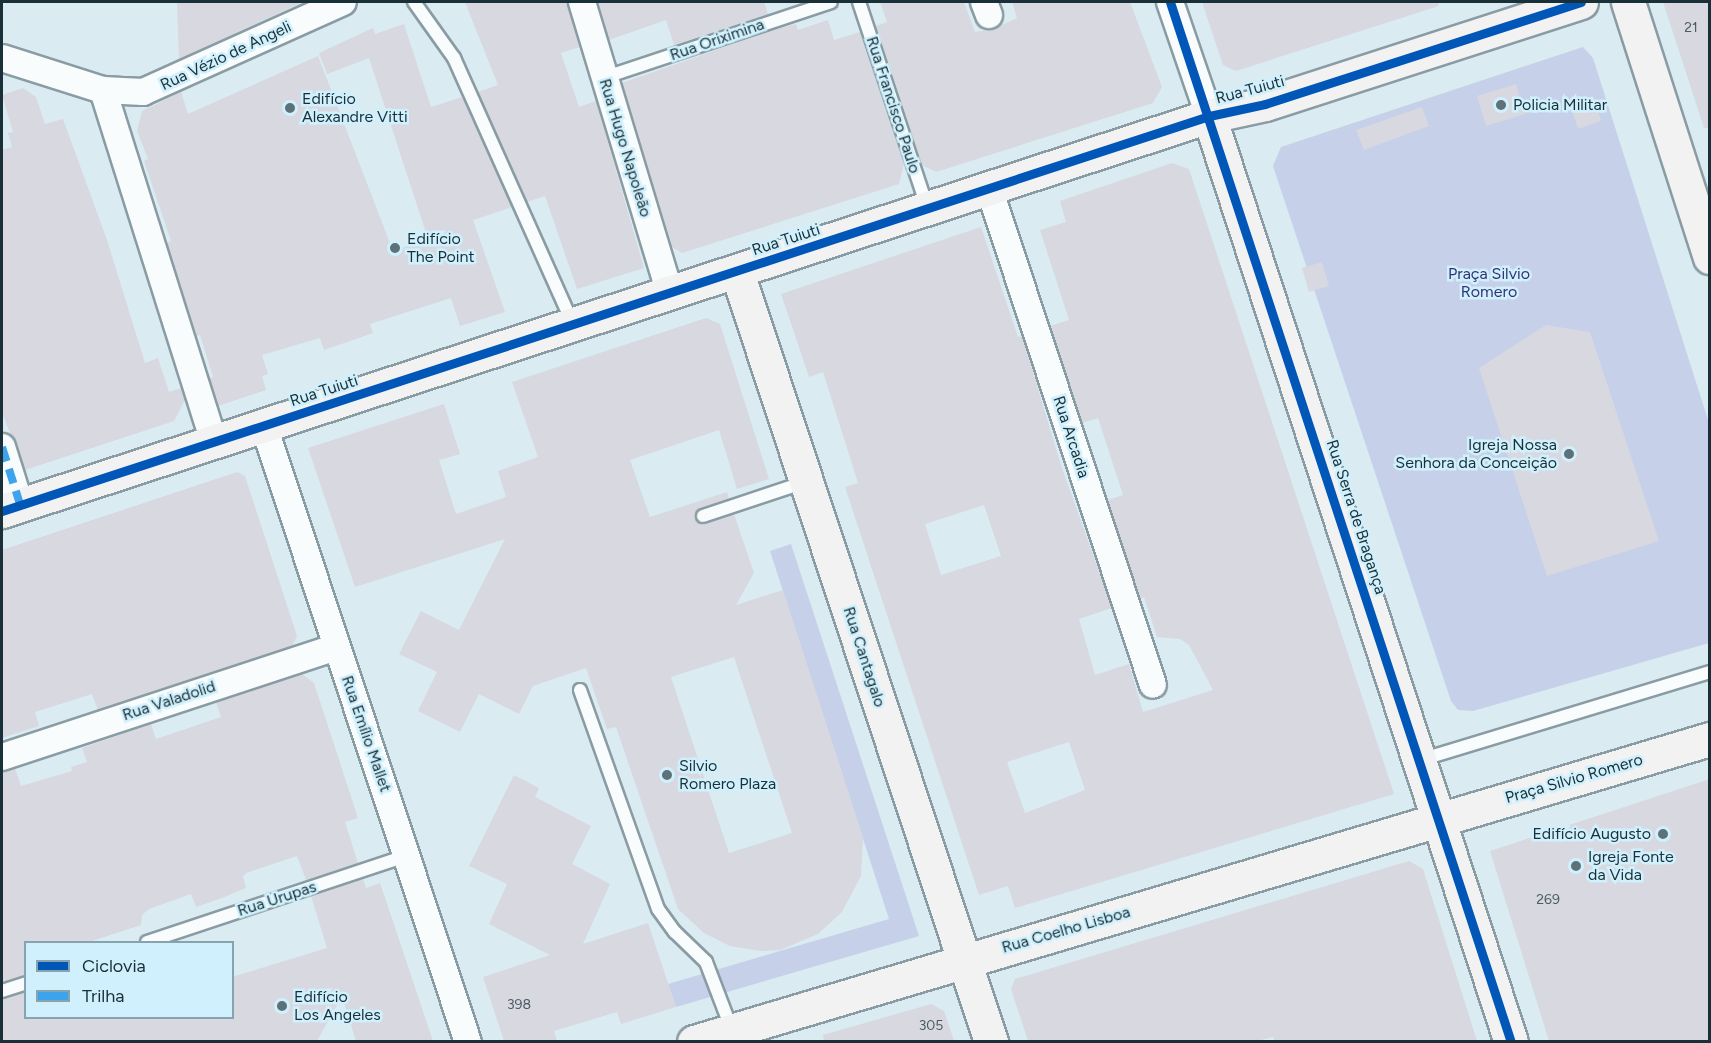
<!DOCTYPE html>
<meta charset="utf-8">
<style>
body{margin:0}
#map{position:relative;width:1711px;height:1043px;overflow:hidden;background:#daebf2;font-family:Figtree,sans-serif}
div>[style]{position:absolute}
.green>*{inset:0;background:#c6d0e9}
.building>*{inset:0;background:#d8d8e0}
.roads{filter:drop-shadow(2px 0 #8a9ca3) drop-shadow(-2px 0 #8a9ca3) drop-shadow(0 2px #8a9ca3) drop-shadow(0 -2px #8a9ca3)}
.lane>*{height:12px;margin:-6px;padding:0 6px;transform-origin:6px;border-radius:6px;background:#f9fcfd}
.street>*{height:26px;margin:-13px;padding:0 13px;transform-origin:13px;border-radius:13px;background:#f9fcfd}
.secondary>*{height:33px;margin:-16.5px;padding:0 16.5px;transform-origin:16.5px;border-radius:16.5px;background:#f3f2f2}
.quiet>*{height:8px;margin-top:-4px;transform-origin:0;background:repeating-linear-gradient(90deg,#3da3ec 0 15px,transparent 0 23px)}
.cycleway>*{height:9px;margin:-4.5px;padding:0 4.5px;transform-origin:4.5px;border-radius:4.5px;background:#0057b8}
.dots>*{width:16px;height:16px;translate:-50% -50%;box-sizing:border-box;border:3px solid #cff0fc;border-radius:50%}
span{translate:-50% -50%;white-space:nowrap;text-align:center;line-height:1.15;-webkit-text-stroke:5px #cff0fc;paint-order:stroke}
.number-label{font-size:14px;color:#4a5b63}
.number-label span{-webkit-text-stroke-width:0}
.street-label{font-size:16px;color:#1a3038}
.poi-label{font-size:16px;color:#1a3038}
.left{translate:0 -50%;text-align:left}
.right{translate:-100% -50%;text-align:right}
.park-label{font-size:16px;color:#353274}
.frame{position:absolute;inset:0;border:3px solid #1a3038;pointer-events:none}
.legend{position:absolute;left:24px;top:941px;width:210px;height:78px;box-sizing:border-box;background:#cff0fc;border:2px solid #87a3ae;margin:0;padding:8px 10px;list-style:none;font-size:18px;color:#1a3038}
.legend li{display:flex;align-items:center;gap:12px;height:30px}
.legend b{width:30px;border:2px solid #87a3ae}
</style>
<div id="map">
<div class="green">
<i style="clip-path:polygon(1583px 47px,1593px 58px,1709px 423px,1709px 643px,1473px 711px,1458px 710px,1451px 701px,1273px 166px,1281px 147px)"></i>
<i style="clip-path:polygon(791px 544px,919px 936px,676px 1007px,668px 984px,889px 919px,770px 551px)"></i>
</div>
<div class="building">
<i style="clip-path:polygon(177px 2px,303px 2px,179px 59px)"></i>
<i style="clip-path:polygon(465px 2px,567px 2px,580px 47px,561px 53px,579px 107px,596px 101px,644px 268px,577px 289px,545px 196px,527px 202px,478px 92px,498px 85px)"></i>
<i style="clip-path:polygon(598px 2px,764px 2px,768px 14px,674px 45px,666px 20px,609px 40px)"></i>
<i style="clip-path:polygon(880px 2px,964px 2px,975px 32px,994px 29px,1017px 18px,1012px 2px,1130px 2px,1162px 87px,1153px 103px,936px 172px,922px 165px,876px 26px,887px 22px)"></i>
<i style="clip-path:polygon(1202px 2px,1438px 2px,1439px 6px,1236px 71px,1223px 65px)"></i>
<i style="clip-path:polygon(1663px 2px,1710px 2px,1710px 128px,1704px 128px)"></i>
<i style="clip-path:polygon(828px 20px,834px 40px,860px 32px,904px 164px,899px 184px,682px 253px,672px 247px,622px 83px,773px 30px,796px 24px,798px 30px)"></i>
<i style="clip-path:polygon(404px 24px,431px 107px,462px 97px,512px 207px,473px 220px,505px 312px,460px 326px,451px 298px,370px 324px,373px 333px,324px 350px,320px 338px,262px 355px,268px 374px,262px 376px,266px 390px,218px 406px,210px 378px,213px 377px,200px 335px,196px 336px,167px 243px,171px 241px,144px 161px,148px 159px,137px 131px,142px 111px,181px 92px,188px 114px,318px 56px,393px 251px,428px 239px,369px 58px,327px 74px,319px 53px,373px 28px,375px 34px)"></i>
<i style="clip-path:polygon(1516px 84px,1525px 114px,1486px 126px,1477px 96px)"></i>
<i style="clip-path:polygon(23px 88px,36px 97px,45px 124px,63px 119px,107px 240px,145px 363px,158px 358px,169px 392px,181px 388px,185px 400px,174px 421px,25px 470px,2px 413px,2px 150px,12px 147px,8px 133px,13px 132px,2px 95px)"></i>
<i style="clip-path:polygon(1593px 96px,1601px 121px,1578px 129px,1570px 104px)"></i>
<i style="clip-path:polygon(1422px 107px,1429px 126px,1364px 150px,1356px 130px)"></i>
<i style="clip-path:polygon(evenodd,1172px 163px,1189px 169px,1394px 794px,1015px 908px,1008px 886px,979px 895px,845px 487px,858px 483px,823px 372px,809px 377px,781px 294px,981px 227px,1018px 337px,1022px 336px,1061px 465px,1112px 608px,1079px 619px,1095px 675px,1129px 664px,1143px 712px,1213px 690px,1189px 645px,1180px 639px,1157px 637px,1144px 597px,1140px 599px,1108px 500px,1123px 495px,1098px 418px,1082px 423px,1050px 326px,1069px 320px,1040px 230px,1066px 222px,1060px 201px,1172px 163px,984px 505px,1001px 556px,941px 575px,925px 524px,984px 505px,1172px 163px,1069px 742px,1085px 790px,1025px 813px,1007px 762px,1069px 742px)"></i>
<i style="clip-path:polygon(1322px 262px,1329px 286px,1309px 292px,1302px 268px)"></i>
<i style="clip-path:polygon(evenodd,706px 318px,720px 324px,769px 479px,737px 489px,719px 430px,630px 460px,650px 517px,727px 492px,729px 499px,700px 508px,695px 519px,705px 524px,734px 514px,754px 573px,736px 605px,783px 590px,863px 838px,861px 876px,842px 912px,818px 934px,780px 950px,761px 951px,730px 946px,704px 933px,678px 909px,616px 727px,607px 729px,586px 668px,533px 686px,519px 714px,479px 694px,460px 732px,418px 711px,437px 672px,399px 654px,421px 611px,459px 630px,505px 539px,355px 587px,308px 448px,444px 404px,460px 454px,439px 460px,456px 514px,506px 497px,498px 471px,538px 457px,512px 382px,706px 318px,734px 657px,792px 833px,729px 853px,671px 677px,734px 657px)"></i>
<i style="clip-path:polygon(1546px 325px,1590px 332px,1659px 541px,1547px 576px,1479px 368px)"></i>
<i style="clip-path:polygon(237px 472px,245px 476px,297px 636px,292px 646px,98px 710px,92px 694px,35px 712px,39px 726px,2px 738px,2px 550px)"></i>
<i style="clip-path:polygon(302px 674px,314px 683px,358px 818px,345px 822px,358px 863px,306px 880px,297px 856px,246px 873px,243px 877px,246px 888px,222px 898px,196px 907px,191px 894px,149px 909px,142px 915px,141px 925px,89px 942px,26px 942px,26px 975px,2px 982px,2px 772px,15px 768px,21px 786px,72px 771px,71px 767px,87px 762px,82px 748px,151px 724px,156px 739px,221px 717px,216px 702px)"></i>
<i style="clip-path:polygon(514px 775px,539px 788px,535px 797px,591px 826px,572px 864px,610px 884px,583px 944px,648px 923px,676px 1007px,621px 1024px,617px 1012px,554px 1031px,557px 1041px,504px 1041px,483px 977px,550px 955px,489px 924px,507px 884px,469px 866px)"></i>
<i style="clip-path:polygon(1710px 779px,1710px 1041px,1549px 1041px,1490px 851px)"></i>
<i style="clip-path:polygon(1409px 861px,1423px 869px,1477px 1041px,1275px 1041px,1273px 1037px,1257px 1041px,1028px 1041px,1011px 989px,1015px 979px)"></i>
<i style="clip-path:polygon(363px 879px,366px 888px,380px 883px,433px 1041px,356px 1041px,342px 996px,317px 1041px,2px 1041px,2px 999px,26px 992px,26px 1017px,232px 1017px,232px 977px,327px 948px,311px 896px)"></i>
<i style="clip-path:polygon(931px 1004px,944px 1011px,954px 1041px,824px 1041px,823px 1035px)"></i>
</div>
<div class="roads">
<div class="lane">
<i style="left:414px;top:2px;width:69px;rotate:54.5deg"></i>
<i style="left:454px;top:58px;width:291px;rotate:65.9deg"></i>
<i style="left:859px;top:2px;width:216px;rotate:71.6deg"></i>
<i style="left:603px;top:78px;width:240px;rotate:-18.4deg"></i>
<i style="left:703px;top:516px;width:108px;rotate:-18.4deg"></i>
<i style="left:580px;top:690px;width:232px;rotate:70.4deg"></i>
<i style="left:658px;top:909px;width:29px;rotate:54deg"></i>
<i style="left:675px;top:932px;width:43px;rotate:44.1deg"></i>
<i style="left:706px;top:962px;width:73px;rotate:69.1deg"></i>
<i style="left:1420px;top:760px;width:303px;rotate:-16.9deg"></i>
<i style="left:147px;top:942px;width:273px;rotate:-18.4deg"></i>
<i style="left:2px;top:991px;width:25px;rotate:-18deg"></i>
</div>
<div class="street">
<i style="left:582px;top:2px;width:304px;rotate:73.2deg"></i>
<i style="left:984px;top:2px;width:14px;rotate:69deg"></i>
<i style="left:1170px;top:2px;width:120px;rotate:71.1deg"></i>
<i style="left:2px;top:58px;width:106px;rotate:17.6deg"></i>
<i style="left:103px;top:90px;width:40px;rotate:2.9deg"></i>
<i style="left:143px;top:92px;width:219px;rotate:-24.2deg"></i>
<i style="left:103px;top:90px;width:369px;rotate:72.5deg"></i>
<i style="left:989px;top:188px;width:523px;rotate:71.74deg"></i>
<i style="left:264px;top:426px;width:649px;rotate:71.68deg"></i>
<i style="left:2px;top:447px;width:60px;rotate:72.5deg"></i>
<i style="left:2px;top:757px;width:352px;rotate:-18.2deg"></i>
</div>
<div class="secondary">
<i style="left:1628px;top:2px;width:268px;rotate:72.2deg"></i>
<i style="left:1209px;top:116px;width:974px;rotate:71.94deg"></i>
<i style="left:737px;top:272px;width:811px;rotate:71.74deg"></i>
<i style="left:2px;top:511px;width:1270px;rotate:-18.12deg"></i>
<i style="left:1209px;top:116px;width:57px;rotate:-12.1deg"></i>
<i style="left:1265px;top:104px;width:332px;rotate:-17.9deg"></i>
<i style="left:694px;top:1042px;width:1060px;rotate:-16.61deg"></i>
</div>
</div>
<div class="quiet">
<i style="left:2px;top:447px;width:60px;rotate:72.5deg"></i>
</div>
<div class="cycleway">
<i style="left:1170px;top:2px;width:1094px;rotate:71.85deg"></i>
<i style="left:2px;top:511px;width:1270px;rotate:-18.12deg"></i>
<i style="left:1209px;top:116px;width:57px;rotate:-12.1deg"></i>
<i style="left:1265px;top:104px;width:332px;rotate:-17.9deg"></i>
</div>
<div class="dots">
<i style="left:1501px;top:105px;background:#5d7179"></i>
<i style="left:290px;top:108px;background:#5d7179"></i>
<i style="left:395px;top:248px;background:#5d7179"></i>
<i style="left:1569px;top:454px;background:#5d7179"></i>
<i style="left:667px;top:775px;background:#5d7179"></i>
<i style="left:1663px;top:834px;background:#5d7179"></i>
<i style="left:1576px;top:866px;background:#5d7179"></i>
<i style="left:282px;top:1006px;background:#5d7179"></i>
</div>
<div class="number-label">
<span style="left:1691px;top:28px">21</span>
<span style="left:1548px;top:900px">269</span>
<span style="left:519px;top:1005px">398</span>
<span style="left:931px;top:1026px">305</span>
</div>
<div class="street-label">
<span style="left:717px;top:40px;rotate:-19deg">Rua Oriximina</span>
<span style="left:226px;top:56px;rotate:-25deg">Rua Vézio de Angeli</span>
<span style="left:1250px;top:90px;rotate:-15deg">Rua Tuiuti</span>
<span style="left:893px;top:105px;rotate:72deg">Rua Francisco Paulo</span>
<span style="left:625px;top:148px;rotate:73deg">Rua Hugo Napoleão</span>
<span style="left:786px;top:240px;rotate:-18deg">Rua Tuiuti</span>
<span style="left:324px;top:391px;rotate:-18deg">Rua Tuiuti</span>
<span style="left:1071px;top:437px;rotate:72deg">Rua Arcadia</span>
<span style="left:1356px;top:517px;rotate:72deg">Rua Serra de Bragança</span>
<span style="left:864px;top:657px;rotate:72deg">Rua Cantagalo</span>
<span style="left:169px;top:701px;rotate:-18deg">Rua Valadolid</span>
<span style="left:366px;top:734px;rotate:71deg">Rua Emílio Mallet</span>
<span style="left:1574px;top:779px;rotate:-16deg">Praça Silvio Romero</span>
<span style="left:277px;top:899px;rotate:-18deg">Rua Urupas</span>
<span style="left:1066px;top:930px;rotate:-16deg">Rua Coelho Lisboa</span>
</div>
<div class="poi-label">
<span class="left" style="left:302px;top:108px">Edifício<br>Alexandre Vitti</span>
<span class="left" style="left:1513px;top:105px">Policia Militar</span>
<span class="left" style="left:407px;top:248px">Edifício<br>The Point</span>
<span class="right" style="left:1557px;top:454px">Igreja Nossa<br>Senhora da Conceição</span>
<span class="left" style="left:679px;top:775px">Silvio<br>Romero Plaza</span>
<span class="right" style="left:1651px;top:834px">Edifício Augusto</span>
<span class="left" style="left:1588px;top:866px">Igreja Fonte<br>da Vida</span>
<span class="left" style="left:294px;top:1006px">Edifício<br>Los Angeles</span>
</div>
<div class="park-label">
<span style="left:1489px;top:283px">Praça Silvio<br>Romero</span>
</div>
<div class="frame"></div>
<ul class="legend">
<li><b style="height:8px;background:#0057b8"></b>Ciclovia</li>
<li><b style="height:8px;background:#3da3ec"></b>Trilha</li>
</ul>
</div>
